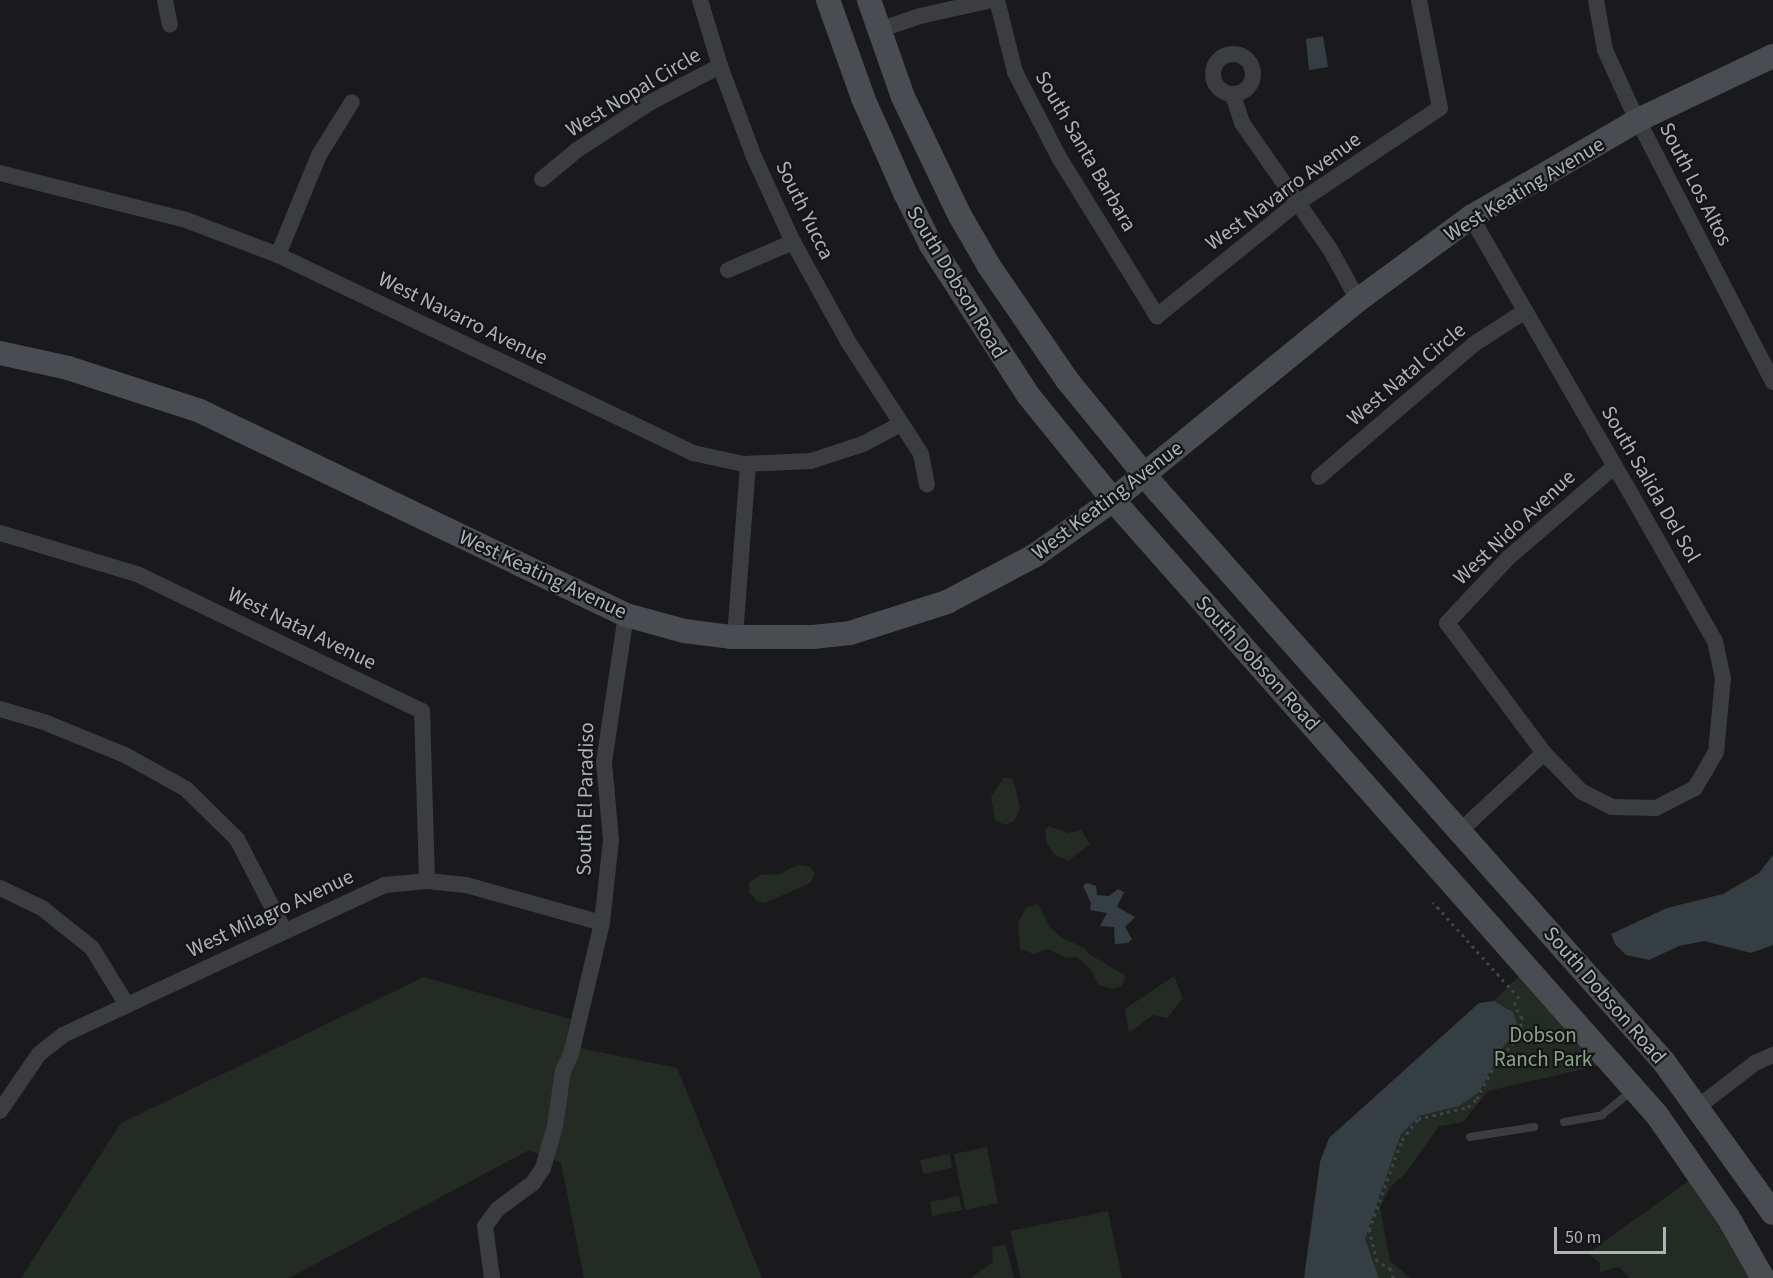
<!DOCTYPE html>
<style>
body{margin:0}
#map{position:relative;width:1773px;height:1278px;overflow:hidden;background:#1a1a1c;font-family:"Source Sans 3",sans-serif}
div>[style]{position:absolute}
.green>*{inset:0;background:#242b24}
.water>*{inset:0;background:#353f43}
.path>*{height:3px;margin-top:-1.5px;transform-origin:0;background:repeating-linear-gradient(90deg,#414447 0 3px,transparent 0 7.5px)}
.lane>*{height:8px;margin:-4px;padding:0 4px;transform-origin:4px;border-radius:4px;background:#3b3d40}
.street>*{height:16px;margin:-8px;padding:0 8px;transform-origin:8px;border-radius:8px;background:#3b3d40}
.street>.ring{margin:-8px;padding:0;box-sizing:content-box;background:none;border:16px solid #3b3d40;border-radius:50%}
.secondary>*{height:24px;margin:-12px;padding:0 12px;transform-origin:12px;border-radius:12px;background:#494c50}
span{translate:-50% -50%;white-space:nowrap;text-align:center;line-height:1.15;-webkit-text-stroke:4.5px #151517;paint-order:stroke}
.street-label{font-size:21px;color:#aeb3ba}
.park-label{font-size:21px;color:#8aa387}
.scale{position:absolute;left:1554px;top:1227px;width:112px;height:27px;box-sizing:border-box;border:3px solid #aeb3ba;border-top:0;padding-left:8px;font-size:18px;line-height:21px;white-space:nowrap;color:#aeb3ba;-webkit-text-stroke:4px #151517;paint-order:stroke}
</style>
<div id="map">
<div class="green">
<i style="clip-path:polygon(1004px 778px,1011px 778px,1015px 786px,1020px 808px,1014px 821px,1005px 825px,995px 820px,991px 796px)"></i>
<i style="clip-path:polygon(1049px 826px,1068px 833px,1081px 830px,1090px 844px,1068px 861px,1054px 854px,1047px 843px,1045px 830px)"></i>
<i style="clip-path:polygon(798px 865px,810px 867px,815px 874px,810px 883px,765px 903px,757px 901px,749px 892px,749px 883px,760px 875px,780px 874px)"></i>
<i style="clip-path:polygon(1038px 904px,1050px 927px,1062px 938px,1085px 948px,1089px 954px,1126px 976px,1122px 985px,1113px 989px,1099px 985px,1090px 968px,1077px 957px,1067px 958px,1048px 949px,1034px 954px,1020px 949px,1018px 923px,1026px 908px)"></i>
<i style="clip-path:polygon(1520px 975px,1601px 1065px,1488px 1091px,1463px 1122px,1439px 1126px,1405px 1174px,1391px 1186px,1380px 1207px,1390px 1261px,1410px 1278px,1379px 1278px,1365px 1239px,1401px 1134px,1419px 1116px,1445px 1109px,1479px 1092px,1501px 1050px,1519px 1028px,1513px 1012px,1494px 1001px)"></i>
<i style="clip-path:polygon(1174px 976px,1183px 998px,1167px 1018px,1153px 1015px,1129px 1033px,1125px 1009px)"></i>
<i style="clip-path:polygon(424px 977px,570px 1019px,565px 1045px,677px 1068px,762px 1278px,584px 1278px,561px 1163px,529px 1150px,289px 1278px,21px 1278px,121px 1123px)"></i>
<i style="clip-path:polygon(987px 1147px,998px 1203px,965px 1210px,954px 1154px)"></i>
<i style="clip-path:polygon(950px 1154px,952px 1168px,923px 1174px,920px 1160px)"></i>
<i style="clip-path:polygon(1690px 1180px,1751px 1278px,1630px 1278px,1619px 1267px,1600px 1272px,1600px 1263px,1588px 1253px)"></i>
<i style="clip-path:polygon(959px 1196px,962px 1210px,932px 1216px,930px 1202px)"></i>
<i style="clip-path:polygon(1108px 1211px,1122px 1278px,1021px 1278px,1010px 1231px)"></i>
<i style="clip-path:polygon(1006px 1245px,1014px 1278px,970px 1278px,993px 1262px,992px 1247px)"></i>
</div>
<div class="water">
<i style="clip-path:polygon(1323px 36px,1328px 67px,1309px 70px,1306px 39px)"></i>
<i style="clip-path:polygon(1773px 855px,1773px 945px,1751px 953px,1704px 941px,1679px 946px,1649px 960px,1626px 955px,1615px 944px,1611px 934px,1667px 908px,1723px 894px,1759px 873px)"></i>
<i style="clip-path:polygon(1087px 883px,1096px 886px,1097px 895px,1109px 896px,1118px 889px,1124px 892px,1117px 907px,1135px 917px,1125px 927px,1132px 939px,1128px 943px,1115px 944px,1114px 927px,1100px 926px,1107px 913px,1090px 910px,1091px 903px,1083px 886px)"></i>
<i style="clip-path:polygon(1494px 1001px,1513px 1012px,1519px 1028px,1501px 1050px,1479px 1092px,1459px 1106px,1419px 1116px,1401px 1134px,1365px 1239px,1379px 1278px,1304px 1278px,1320px 1162px,1329px 1138px,1479px 1003px)"></i>
</div>
<div class="path">
<i style="left:1393px;top:1278px;width:9px;rotate:-103deg"></i>
<i style="left:1391px;top:1269px;width:16px;rotate:-150deg"></i>
<i style="left:1377px;top:1261px;width:32px;rotate:-104deg"></i>
<i style="left:1369px;top:1230px;width:96px;rotate:-69.9deg"></i>
<i style="left:1402px;top:1140px;width:26px;rotate:-53deg"></i>
<i style="left:1418px;top:1119px;width:51px;rotate:-13.5deg"></i>
<i style="left:1468px;top:1107px;width:12px;rotate:-42deg"></i>
<i style="left:1477px;top:1099px;width:35px;rotate:-63deg"></i>
<i style="left:1493px;top:1068px;width:43px;rotate:-51.5deg"></i>
<i style="left:1520px;top:1034px;width:16px;rotate:-83deg"></i>
<i style="left:1522px;top:1018px;width:16px;rotate:-120deg"></i>
<i style="left:1514px;top:1004px;width:8px;rotate:-50deg"></i>
<i style="left:1519px;top:998px;width:129px;rotate:-131.9deg"></i>
</div>
<div class="lane">
<i style="left:1564px;top:1122px;width:39px;rotate:-10deg"></i>
<i style="left:1602px;top:1115px;width:38px;rotate:-39deg"></i>
<i style="left:1470px;top:1137px;width:65px;rotate:-8.9deg"></i>
</div>
<div class="street">
<i style="left:165px;top:0;width:25px;rotate:79deg"></i>
<i style="left:700px;top:0;width:69px;rotate:73.1deg"></i>
<i style="left:720px;top:66px;width:97px;rotate:69.5deg"></i>
<i style="left:754px;top:157px;width:94px;rotate:65.4deg"></i>
<i style="left:793px;top:242px;width:115px;rotate:61deg"></i>
<i style="left:849px;top:343px;width:132px;rotate:57deg"></i>
<i style="left:921px;top:454px;width:31px;rotate:79deg"></i>
<i style="left:997px;top:0;width:74px;rotate:76deg"></i>
<i style="left:1015px;top:72px;width:98px;rotate:62.7deg"></i>
<i style="left:1060px;top:159px;width:185px;rotate:58.3deg"></i>
<i style="left:1157px;top:316px;width:179px;rotate:-38.9deg"></i>
<i style="left:1296px;top:204px;width:173px;rotate:-33.7deg"></i>
<i style="left:1440px;top:108px;width:110px;rotate:-101deg"></i>
<i style="left:1596px;top:0;width:51px;rotate:79.8deg"></i>
<i style="left:1605px;top:50px;width:58px;rotate:65.6deg"></i>
<i style="left:1629px;top:103px;width:314px;rotate:62.7deg"></i>
<i style="left:879px;top:30px;width:43px;rotate:-18.9deg"></i>
<i style="left:920px;top:16px;width:74px;rotate:-12.5deg"></i>
<i class="ring" style="left:1213px;top:54px;width:24px;height:24px"></i>
<i style="left:1233px;top:95px;width:29px;rotate:72deg"></i>
<i style="left:1242px;top:123px;width:154px;rotate:55.1deg"></i>
<i style="left:1330px;top:249px;width:58px;rotate:61.2deg"></i>
<i style="left:0;top:173px;width:192px;rotate:14.2deg"></i>
<i style="left:186px;top:220px;width:98px;rotate:20.8deg"></i>
<i style="left:278px;top:255px;width:460px;rotate:25.5deg"></i>
<i style="left:693px;top:453px;width:52px;rotate:12.2deg"></i>
<i style="left:744px;top:464px;width:67px;rotate:-2.6deg"></i>
<i style="left:811px;top:461px;width:55px;rotate:-18.1deg"></i>
<i style="left:863px;top:444px;width:43px;rotate:-27.8deg"></i>
<i style="left:542px;top:179px;width:45px;rotate:-39.6deg"></i>
<i style="left:577px;top:150px;width:88px;rotate:-33deg"></i>
<i style="left:651px;top:102px;width:78px;rotate:-27.6deg"></i>
<i style="left:1471px;top:217px;width:312px;rotate:60deg"></i>
<i style="left:1627px;top:487px;width:177px;rotate:60.3deg"></i>
<i style="left:1715px;top:641px;width:38px;rotate:78deg"></i>
<i style="left:1723px;top:678px;width:74px;rotate:95.4deg"></i>
<i style="left:1716px;top:752px;width:42px;rotate:120.3deg"></i>
<i style="left:1695px;top:788px;width:44px;rotate:152.9deg"></i>
<i style="left:1656px;top:808px;width:44px;rotate:-178.7deg"></i>
<i style="left:1612px;top:807px;width:34px;rotate:-153deg"></i>
<i style="left:1582px;top:792px;width:54px;rotate:-134.3deg"></i>
<i style="left:1544px;top:753px;width:162px;rotate:-126.7deg"></i>
<i style="left:1447px;top:623px;width:89px;rotate:-46.8deg"></i>
<i style="left:1508px;top:558px;width:141px;rotate:-40.7deg"></i>
<i style="left:278px;top:255px;width:108px;rotate:-67.7deg"></i>
<i style="left:319px;top:155px;width:62px;rotate:-58.1deg"></i>
<i style="left:728px;top:270px;width:71px;rotate:-23.3deg"></i>
<i style="left:1319px;top:477px;width:204px;rotate:-40.6deg"></i>
<i style="left:1474px;top:344px;width:61px;rotate:-32.9deg"></i>
<i style="left:0;top:533px;width:143px;rotate:16.7deg"></i>
<i style="left:137px;top:574px;width:316px;rotate:25.7deg"></i>
<i style="left:422px;top:711px;width:170px;rotate:88.3deg"></i>
<i style="left:735px;top:637px;width:173px;rotate:-85.7deg"></i>
<i style="left:0;top:709px;width:46px;rotate:16.5deg"></i>
<i style="left:44px;top:722px;width:87px;rotate:22.2deg"></i>
<i style="left:125px;top:755px;width:70px;rotate:29.1deg"></i>
<i style="left:186px;top:789px;width:71px;rotate:44.4deg"></i>
<i style="left:237px;top:839px;width:102px;rotate:62.7deg"></i>
<i style="left:1460px;top:831px;width:115px;rotate:-42.9deg"></i>
<i style="left:0;top:888px;width:47px;rotate:25.5deg"></i>
<i style="left:42px;top:908px;width:64px;rotate:38.7deg"></i>
<i style="left:92px;top:948px;width:67px;rotate:58.4deg"></i>
<i style="left:1699px;top:1106px;width:71px;rotate:-37.5deg"></i>
<i style="left:1755px;top:1063px;width:20px;rotate:-24deg"></i>
<i style="left:0;top:1111px;width:69px;rotate:-55.6deg"></i>
<i style="left:39px;top:1054px;width:31px;rotate:-38deg"></i>
<i style="left:63px;top:1035px;width:354px;rotate:-25deg"></i>
<i style="left:384px;top:885px;width:43px;rotate:-5.3deg"></i>
<i style="left:427px;top:881px;width:39px;rotate:6deg"></i>
<i style="left:466px;top:885px;width:141px;rotate:15.6deg"></i>
<i style="left:492px;top:1278px;width:52px;rotate:-97.7deg"></i>
<i style="left:485px;top:1226px;width:21px;rotate:-53deg"></i>
<i style="left:498px;top:1209px;width:44px;rotate:-36.6deg"></i>
<i style="left:533px;top:1183px;width:18px;rotate:-56deg"></i>
<i style="left:543px;top:1168px;width:44px;rotate:-74.1deg"></i>
<i style="left:555px;top:1126px;width:56px;rotate:-81.7deg"></i>
<i style="left:563px;top:1071px;width:19px;rotate:-65deg"></i>
<i style="left:571px;top:1054px;width:135px;rotate:-76.7deg"></i>
<i style="left:602px;top:923px;width:83px;rotate:-83.8deg"></i>
<i style="left:611px;top:840px;width:78px;rotate:-95.1deg"></i>
<i style="left:604px;top:762px;width:149px;rotate:-81.5deg"></i>
</div>
<div class="secondary">
<i style="left:828px;top:0;width:104px;rotate:70.3deg"></i>
<i style="left:863px;top:98px;width:104px;rotate:66.1deg"></i>
<i style="left:905px;top:193px;width:58px;rotate:63.4deg"></i>
<i style="left:931px;top:245px;width:179px;rotate:57.1deg"></i>
<i style="left:1028px;top:395px;width:135px;rotate:51deg"></i>
<i style="left:1113px;top:500px;width:821px;rotate:48.51deg"></i>
<i style="left:1657px;top:1115px;width:124px;rotate:55.2deg"></i>
<i style="left:1728px;top:1217px;width:70px;rotate:60.2deg"></i>
<i style="left:869px;top:0;width:103px;rotate:70.7deg"></i>
<i style="left:903px;top:97px;width:130px;rotate:64.4deg"></i>
<i style="left:959px;top:214px;width:60px;rotate:60deg"></i>
<i style="left:989px;top:266px;width:138px;rotate:55.6deg"></i>
<i style="left:1067px;top:380px;width:144px;rotate:50.7deg"></i>
<i style="left:1158px;top:491px;width:763px;rotate:48.45deg"></i>
<i style="left:1664px;top:1062px;width:186px;rotate:54.2deg"></i>
<i style="left:0;top:353px;width:70px;rotate:12.4deg"></i>
<i style="left:68px;top:368px;width:139px;rotate:18deg"></i>
<i style="left:200px;top:411px;width:472px;rotate:25.6deg"></i>
<i style="left:626px;top:615px;width:60px;rotate:15.4deg"></i>
<i style="left:684px;top:631px;width:47px;rotate:7.3deg"></i>
<i style="left:731px;top:637px;width:82px"></i>
<i style="left:813px;top:637px;width:37px;rotate:-6deg"></i>
<i style="left:850px;top:633px;width:102px;rotate:-17.7deg"></i>
<i style="left:947px;top:602px;width:98px;rotate:-27.9deg"></i>
<i style="left:1034px;top:556px;width:97px;rotate:-35.3deg"></i>
<i style="left:1113px;top:500px;width:316px;rotate:-39.2deg"></i>
<i style="left:1358px;top:300px;width:140px;rotate:-36.3deg"></i>
<i style="left:1471px;top:217px;width:193px;rotate:-30.1deg"></i>
<i style="left:1638px;top:120px;width:149px;rotate:-25.4deg"></i>
</div>
<div class="street-label">
<span style="left:633px;top:92px;rotate:-31deg">West Nopal Circle</span>
<span style="left:1086px;top:151px;rotate:60deg">South Santa Barbara</span>
<span style="left:1696px;top:184px;rotate:63deg">South Los Altos</span>
<span style="left:1524px;top:189px;rotate:-31deg">West Keating Avenue</span>
<span style="left:1283px;top:191px;rotate:-36deg">West Navarro Avenue</span>
<span style="left:805px;top:210px;rotate:64deg">South Yucca</span>
<span style="left:957px;top:282px;rotate:59deg">South Dobson Road</span>
<span style="left:463px;top:318px;rotate:26deg">West Navarro Avenue</span>
<span style="left:1406px;top:374px;rotate:-40deg">West Natal Circle</span>
<span style="left:1651px;top:484px;rotate:60deg">South Salida Del Sol</span>
<span style="left:1107px;top:500px;rotate:-37deg">West Keating Avenue</span>
<span style="left:1514px;top:527px;rotate:-43deg">West Nido Avenue</span>
<span style="left:543px;top:574px;rotate:25deg">West Keating Avenue</span>
<span style="left:302px;top:628px;rotate:26deg">West Natal Avenue</span>
<span style="left:1258px;top:663px;rotate:48deg">South Dobson Road</span>
<span style="left:585px;top:799px;rotate:-89deg">South El Paradiso</span>
<span style="left:270px;top:913px;rotate:-25deg">West Milagro Avenue</span>
<span style="left:1605px;top:995px;rotate:49deg">South Dobson Road</span>
</div>
<div class="park-label">
<span style="left:1543px;top:1047px">Dobson<br>Ranch Park</span>
</div>
<div class="scale">50 m</div>
</div>
